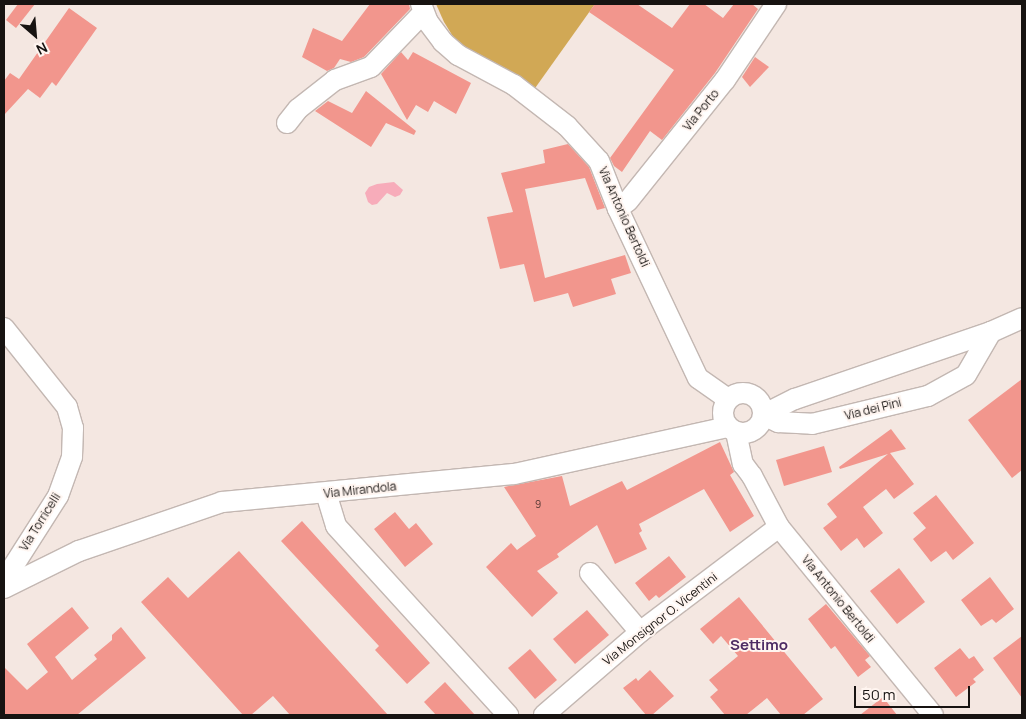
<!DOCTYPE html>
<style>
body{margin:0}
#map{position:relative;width:1026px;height:719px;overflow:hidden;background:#f4e7e1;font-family:Manrope,sans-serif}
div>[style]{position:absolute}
.forest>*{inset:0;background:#d1a855}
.water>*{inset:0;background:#f7acba}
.building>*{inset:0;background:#f2968d}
.roads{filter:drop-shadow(1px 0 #c3b7b2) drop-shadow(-1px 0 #c3b7b2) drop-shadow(0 1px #c3b7b2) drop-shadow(0 -1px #c3b7b2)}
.minor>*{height:20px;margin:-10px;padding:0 10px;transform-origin:10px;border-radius:10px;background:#fff}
.minor>.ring{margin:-10px;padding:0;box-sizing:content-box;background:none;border:20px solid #fff;border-radius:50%}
span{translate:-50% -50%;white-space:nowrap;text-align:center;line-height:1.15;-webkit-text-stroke:4px #fff5f0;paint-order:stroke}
.number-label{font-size:10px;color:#4e3430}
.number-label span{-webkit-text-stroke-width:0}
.street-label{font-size:12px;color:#171311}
.quarter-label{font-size:15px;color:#4e2c64;font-weight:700}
.frame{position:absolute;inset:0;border:5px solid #171311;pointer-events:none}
.north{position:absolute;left:10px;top:10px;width:50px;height:50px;-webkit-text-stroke:4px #fff5f0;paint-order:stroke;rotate:153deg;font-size:14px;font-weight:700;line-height:20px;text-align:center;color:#171311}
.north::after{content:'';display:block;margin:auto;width:18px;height:22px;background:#171311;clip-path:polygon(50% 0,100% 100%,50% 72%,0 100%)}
.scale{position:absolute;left:854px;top:686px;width:116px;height:22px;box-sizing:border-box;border:2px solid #171311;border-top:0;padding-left:6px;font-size:15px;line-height:18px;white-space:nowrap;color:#171311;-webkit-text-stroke:4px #fff5f0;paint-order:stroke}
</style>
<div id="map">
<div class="forest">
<i style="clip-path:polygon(436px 4px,595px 4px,533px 91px,457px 43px,444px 22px)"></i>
</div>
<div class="water">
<i style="clip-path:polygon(394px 182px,403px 190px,400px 195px,395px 197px,387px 193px,377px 204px,372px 205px,368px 202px,365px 193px,369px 187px,377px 184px)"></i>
</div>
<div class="building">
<i style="clip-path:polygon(18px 4px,35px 4px,16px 28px,6px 20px)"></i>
<i style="clip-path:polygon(370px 4px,409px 4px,410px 9px,364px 57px,351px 62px,340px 59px,334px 68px,327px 71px,302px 57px,313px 28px,342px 41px)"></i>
<i style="clip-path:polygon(595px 4px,637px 4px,672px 28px,690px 4px,704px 4px,723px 18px,734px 4px,752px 4px,758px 9px,715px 73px,662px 140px,650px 131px,622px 172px,614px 166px,610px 158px,674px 70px,589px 12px)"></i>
<i style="clip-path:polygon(69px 8px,97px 28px,56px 86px,52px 82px,40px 98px,28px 89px,4px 115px,4px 81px,10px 73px,19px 79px)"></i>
<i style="clip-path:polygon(401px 52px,408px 60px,413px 52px,471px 83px,456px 114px,434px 101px,428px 112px,416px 105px,407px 120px,381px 74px)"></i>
<i style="clip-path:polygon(755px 57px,769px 67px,750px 87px,742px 77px)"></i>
<i style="clip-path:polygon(366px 91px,416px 131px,414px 135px,386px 123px,371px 147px,315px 111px,328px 101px,352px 113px)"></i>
<i style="clip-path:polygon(568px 144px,589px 167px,605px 208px,597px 210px,585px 178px,525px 189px,545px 278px,625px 255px,631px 273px,611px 279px,616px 294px,573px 307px,568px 293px,534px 302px,524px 264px,500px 269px,487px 217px,513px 212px,501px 173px,545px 163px,543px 150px)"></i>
<i style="clip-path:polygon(1022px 379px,1022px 470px,1012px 478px,968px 420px)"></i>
<i style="clip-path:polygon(891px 429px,906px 449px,890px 453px,914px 484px,894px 499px,886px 489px,863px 507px,883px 533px,864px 548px,857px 538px,841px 551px,823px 528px,837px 517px,827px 504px,888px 454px,840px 469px,839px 467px)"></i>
<i style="clip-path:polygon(720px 442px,734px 472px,730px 475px,754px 516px,730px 532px,704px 489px,639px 524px,642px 531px,639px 533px,647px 549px,615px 564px,597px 525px,557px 554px,559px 557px,537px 571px,558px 593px,532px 617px,486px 567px,511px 543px,517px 550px,536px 536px,504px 487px,562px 476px,570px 506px,622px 481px,627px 490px)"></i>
<i style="clip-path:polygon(824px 446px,832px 472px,784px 486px,776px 460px)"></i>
<i style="clip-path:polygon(936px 495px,974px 543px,953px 560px,946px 551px,931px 562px,913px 539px,926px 528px,913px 513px)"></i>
<i style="clip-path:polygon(395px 512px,409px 529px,416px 523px,433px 544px,405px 567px,374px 529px)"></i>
<i style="clip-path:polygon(302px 521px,430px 663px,407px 684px,375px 650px,379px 646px,281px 541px)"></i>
<i style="clip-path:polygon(239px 551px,388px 715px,290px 715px,273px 696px,251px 715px,243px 715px,141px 602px,168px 577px,188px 598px)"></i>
<i style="clip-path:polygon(669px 556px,686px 577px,659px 598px,656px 595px,649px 601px,635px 583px)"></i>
<i style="clip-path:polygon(899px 568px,925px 602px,897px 624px,870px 591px)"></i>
<i style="clip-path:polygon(990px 577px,1014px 609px,996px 623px,992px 619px,981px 626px,961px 600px)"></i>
<i style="clip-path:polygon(739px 597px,823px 699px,803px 715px,781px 715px,767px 698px,746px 715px,725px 715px,710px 697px,718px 690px,709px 680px,738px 656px,721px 636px,713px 644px,700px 629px)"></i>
<i style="clip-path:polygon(826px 604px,870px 656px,865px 660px,871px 667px,858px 677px,835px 646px,831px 649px,808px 619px)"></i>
<i style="clip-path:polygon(72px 607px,89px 628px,55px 657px,72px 680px,97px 659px,94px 655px,112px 640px,112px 635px,121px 627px,146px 658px,77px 715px,4px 715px,4px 667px,27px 690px,48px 672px,27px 644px)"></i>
<i style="clip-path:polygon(587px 610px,609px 635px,575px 664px,553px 639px)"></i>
<i style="clip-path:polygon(1022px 636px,1022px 698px,993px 658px)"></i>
<i style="clip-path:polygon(960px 648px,969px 659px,974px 656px,984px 670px,973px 679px,976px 682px,956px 697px,934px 668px)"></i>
<i style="clip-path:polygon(530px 649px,557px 680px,535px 699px,508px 668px)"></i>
<i style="clip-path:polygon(650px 670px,674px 696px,652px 715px,646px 715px,623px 688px,636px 678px,638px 681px)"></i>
<i style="clip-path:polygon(445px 682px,475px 715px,436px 715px,424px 702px)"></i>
<i style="clip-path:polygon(883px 697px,897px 715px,860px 715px)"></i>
</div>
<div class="roads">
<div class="minor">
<i style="left:421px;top:4px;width:19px;rotate:69deg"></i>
<i style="left:428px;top:22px;width:25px;rotate:53deg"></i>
<i style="left:443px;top:42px;width:20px;rotate:41deg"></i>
<i style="left:458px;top:55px;width:64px;rotate:28.2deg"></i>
<i style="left:514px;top:85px;width:67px;rotate:37.7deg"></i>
<i style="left:567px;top:126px;width:47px;rotate:47.6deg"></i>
<i style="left:599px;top:161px;width:52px;rotate:68.4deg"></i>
<i style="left:618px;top:209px;width:187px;rotate:64.7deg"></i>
<i style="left:698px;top:378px;width:37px;rotate:35deg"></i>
<i style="left:287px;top:123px;width:18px;rotate:-52deg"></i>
<i style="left:298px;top:109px;width:47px;rotate:-38.1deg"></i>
<i style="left:335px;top:80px;width:38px;rotate:-20deg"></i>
<i style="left:371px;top:67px;width:76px;rotate:-46.1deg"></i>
<i style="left:618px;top:209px;width:13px;rotate:-39deg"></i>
<i style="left:628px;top:201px;width:155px;rotate:-51.3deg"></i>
<i style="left:725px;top:80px;width:92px;rotate:-56.1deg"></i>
<i style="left:4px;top:328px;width:101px;rotate:51.4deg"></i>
<i style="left:67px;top:407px;width:22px;rotate:74deg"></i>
<i style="left:73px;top:428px;width:29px;rotate:92deg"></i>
<i style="left:72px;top:457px;width:41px;rotate:109.7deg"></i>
<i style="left:58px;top:496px;width:91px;rotate:122.5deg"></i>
<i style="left:9px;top:573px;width:14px;rotate:102deg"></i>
<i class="ring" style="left:723px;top:393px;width:20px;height:20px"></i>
<i style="left:763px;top:415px;width:36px;rotate:-27deg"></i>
<i style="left:795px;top:399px;width:207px;rotate:-18.9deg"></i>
<i style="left:991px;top:332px;width:34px;rotate:-24deg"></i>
<i style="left:763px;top:415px;width:17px;rotate:25deg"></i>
<i style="left:778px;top:422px;width:34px;rotate:3deg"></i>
<i style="left:812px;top:424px;width:119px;rotate:-13.6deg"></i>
<i style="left:928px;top:396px;width:43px;rotate:-28.9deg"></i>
<i style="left:966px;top:375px;width:50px;rotate:-59.8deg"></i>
<i style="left:736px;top:432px;width:33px;rotate:78deg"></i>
<i style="left:743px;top:464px;width:15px;rotate:53deg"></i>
<i style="left:752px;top:476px;width:58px;rotate:62.1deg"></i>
<i style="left:779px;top:527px;width:243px;rotate:50.7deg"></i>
<i style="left:326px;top:493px;width:34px;rotate:73deg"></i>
<i style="left:336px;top:526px;width:256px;rotate:47.7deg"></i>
<i style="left:590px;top:573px;width:77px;rotate:49.7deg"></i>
<i style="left:4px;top:588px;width:84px;rotate:-26.3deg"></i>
<i style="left:79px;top:551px;width:151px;rotate:-18.9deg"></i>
<i style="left:222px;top:502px;width:293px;rotate:-5.5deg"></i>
<i style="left:514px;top:474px;width:219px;rotate:-12.4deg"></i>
<i style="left:544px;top:715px;width:127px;rotate:-40.8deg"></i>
<i style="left:640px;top:632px;width:174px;rotate:-37.1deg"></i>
</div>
</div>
<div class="number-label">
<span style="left:538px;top:505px">9</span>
</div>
<div class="street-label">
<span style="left:701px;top:110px;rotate:-51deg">Via Porto</span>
<span style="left:624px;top:217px;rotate:66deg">Via Antonio Bertoldi</span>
<span style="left:873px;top:409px;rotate:-14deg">Via dei Pini</span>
<span style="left:360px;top:490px;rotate:-6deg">Via Mirandola</span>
<span style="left:40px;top:522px;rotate:-58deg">Via Torricelli</span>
<span style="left:838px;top:599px;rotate:51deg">Via Antonio Bertoldi</span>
<span style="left:660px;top:619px;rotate:-38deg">Via Monsignor O. Vicentini</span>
</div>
<div class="quarter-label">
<span style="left:759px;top:645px">Settimo</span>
</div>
<div class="frame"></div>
<div class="north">N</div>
<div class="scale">50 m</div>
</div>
